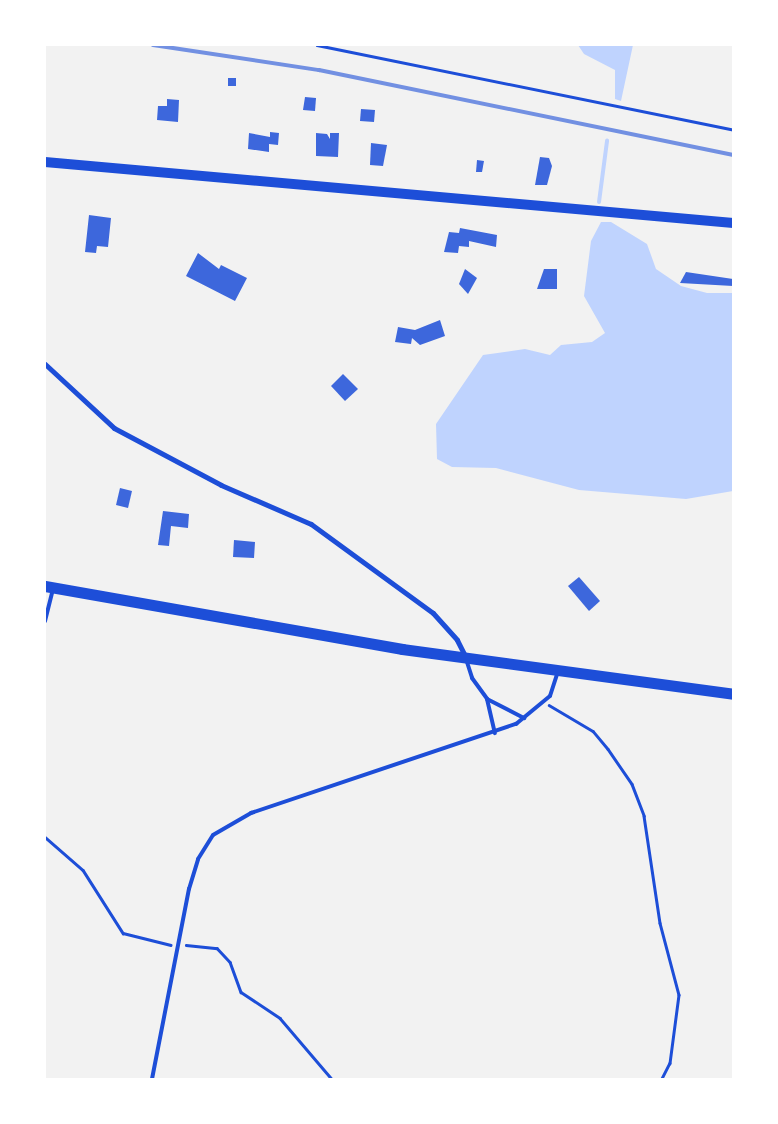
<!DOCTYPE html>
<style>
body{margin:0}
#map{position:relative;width:778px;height:1124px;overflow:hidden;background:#f2f2f2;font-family:Quicksand,sans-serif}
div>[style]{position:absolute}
.water>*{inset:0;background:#bfd3fe}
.stream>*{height:4px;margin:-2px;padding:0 2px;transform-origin:2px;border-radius:2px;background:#bfd3fe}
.building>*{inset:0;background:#3d67dc}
.path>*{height:2.5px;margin:-1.25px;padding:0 1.25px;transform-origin:1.25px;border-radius:1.25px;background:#1d4ed8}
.service>*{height:4px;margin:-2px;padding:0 2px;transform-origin:2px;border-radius:2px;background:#1d4ed8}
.minor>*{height:5px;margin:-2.5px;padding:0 2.5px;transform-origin:2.5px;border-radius:2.5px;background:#1d4ed8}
.secondary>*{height:10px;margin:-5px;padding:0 5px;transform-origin:5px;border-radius:5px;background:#1d4ed8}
.primary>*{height:11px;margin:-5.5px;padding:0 5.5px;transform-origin:5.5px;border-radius:5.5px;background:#1d4ed8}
.rail>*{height:4px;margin:-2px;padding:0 2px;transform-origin:2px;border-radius:2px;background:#7290e2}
span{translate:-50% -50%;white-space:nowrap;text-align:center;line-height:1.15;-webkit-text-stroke:5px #fff;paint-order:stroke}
.frame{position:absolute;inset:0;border:46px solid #fff;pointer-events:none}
</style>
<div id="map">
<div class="water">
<i style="clip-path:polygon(578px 45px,633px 45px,621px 101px,615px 99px,615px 70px,584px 54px)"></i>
<i style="clip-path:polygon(601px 222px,611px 222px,647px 244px,656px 269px,681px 286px,707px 293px,733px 293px,733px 491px,686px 499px,579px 490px,496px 468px,452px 467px,437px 459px,436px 424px,483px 355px,525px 349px,550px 355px,561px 345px,592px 342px,605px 333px,584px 296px,591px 241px)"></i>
</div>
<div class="stream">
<i style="left:599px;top:202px;width:62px;rotate:-82.5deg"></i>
</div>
<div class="building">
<i style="clip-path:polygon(228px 78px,236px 78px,236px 86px,228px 86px)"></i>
<i style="clip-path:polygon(305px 97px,316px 98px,315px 111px,303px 110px)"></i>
<i style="clip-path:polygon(167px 99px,179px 100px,178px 122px,157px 120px,158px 106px,167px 106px)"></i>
<i style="clip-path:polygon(361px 109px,375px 110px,374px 122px,360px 121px)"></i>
<i style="clip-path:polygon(270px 132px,279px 133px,278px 145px,269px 144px,269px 152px,248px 149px,249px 133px,270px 137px)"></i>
<i style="clip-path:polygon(316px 133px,327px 134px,330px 139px,330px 133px,339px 133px,338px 157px,316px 156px)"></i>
<i style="clip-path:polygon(371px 143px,387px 145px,383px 166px,370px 165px)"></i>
<i style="clip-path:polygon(540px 157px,549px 158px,552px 166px,547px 185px,535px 185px)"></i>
<i style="clip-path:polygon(477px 160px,484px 161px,482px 172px,476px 172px)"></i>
<i style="clip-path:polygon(89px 215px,111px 218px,108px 247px,97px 246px,96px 253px,85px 252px)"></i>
<i style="clip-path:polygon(460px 228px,497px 235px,496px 247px,469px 241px,469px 247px,459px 246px,458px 253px,444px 252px,449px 232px,459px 233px)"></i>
<i style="clip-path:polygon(198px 253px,219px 269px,221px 265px,247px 278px,235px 301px,186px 276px)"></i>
<i style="clip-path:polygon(465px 269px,477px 278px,468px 294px,459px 284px)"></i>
<i style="clip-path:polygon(544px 269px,557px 269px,557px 289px,537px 289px)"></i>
<i style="clip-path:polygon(686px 272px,733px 279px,733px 286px,680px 283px)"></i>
<i style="clip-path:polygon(440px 320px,445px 336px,420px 345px,412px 338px,411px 344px,395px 342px,398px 327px,415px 330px)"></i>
<i style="clip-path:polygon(343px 374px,358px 389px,345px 401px,331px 386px)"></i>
<i style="clip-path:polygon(120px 488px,132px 491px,128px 508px,116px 505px)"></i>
<i style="clip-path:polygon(163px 511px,189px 514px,188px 528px,171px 526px,169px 546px,158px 545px)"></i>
<i style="clip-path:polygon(234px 540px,255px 542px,254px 558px,233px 557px)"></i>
<i style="clip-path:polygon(579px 577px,600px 601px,589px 611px,568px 586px)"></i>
</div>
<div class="path">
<i style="left:317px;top:45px;width:425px;rotate:11.5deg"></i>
<i style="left:549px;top:705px;width:51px;rotate:30.6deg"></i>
<i style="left:593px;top:731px;width:23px;rotate:50deg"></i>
<i style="left:608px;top:749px;width:42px;rotate:55.6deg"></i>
<i style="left:632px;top:784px;width:34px;rotate:69deg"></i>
<i style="left:644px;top:816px;width:108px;rotate:81.5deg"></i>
<i style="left:660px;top:923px;width:74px;rotate:75.2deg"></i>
<i style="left:679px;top:995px;width:69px;rotate:97.5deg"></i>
<i style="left:670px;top:1063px;width:18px;rotate:117deg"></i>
<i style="left:45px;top:837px;width:50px;rotate:41deg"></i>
<i style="left:83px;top:870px;width:75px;rotate:57.6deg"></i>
<i style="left:123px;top:933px;width:49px;rotate:14deg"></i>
<i style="left:186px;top:945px;width:31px;rotate:6deg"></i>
<i style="left:217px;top:948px;width:19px;rotate:47deg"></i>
<i style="left:230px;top:962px;width:32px;rotate:70deg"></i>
<i style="left:241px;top:992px;width:47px;rotate:33.7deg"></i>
<i style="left:280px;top:1018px;width:80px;rotate:49.6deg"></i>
</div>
<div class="service">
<i style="left:45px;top:621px;width:32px;rotate:-76deg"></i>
<i style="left:466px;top:659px;width:20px;rotate:72deg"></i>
<i style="left:472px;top:678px;width:26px;rotate:54deg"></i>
<i style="left:487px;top:699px;width:35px;rotate:77deg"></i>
<i style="left:487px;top:699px;width:42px;rotate:27.2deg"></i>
<i style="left:152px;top:1079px;width:194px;rotate:-79deg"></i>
<i style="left:189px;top:889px;width:31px;rotate:-73deg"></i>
<i style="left:198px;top:859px;width:28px;rotate:-58deg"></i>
<i style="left:213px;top:835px;width:44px;rotate:-30.1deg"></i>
<i style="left:251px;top:813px;width:280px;rotate:-18.6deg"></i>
<i style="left:516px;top:724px;width:44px;rotate:-39.5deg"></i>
<i style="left:550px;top:696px;width:25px;rotate:-72deg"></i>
</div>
<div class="minor">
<i style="left:45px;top:364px;width:94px;rotate:42.8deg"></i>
<i style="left:114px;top:428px;width:121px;rotate:28deg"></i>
<i style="left:221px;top:485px;width:98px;rotate:23.4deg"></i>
<i style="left:311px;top:524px;width:151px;rotate:36.1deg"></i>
<i style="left:433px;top:613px;width:36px;rotate:48deg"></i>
<i style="left:457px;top:640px;width:18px;rotate:63deg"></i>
</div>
<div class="secondary">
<i style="left:45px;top:162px;width:691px;rotate:5.07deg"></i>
</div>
<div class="primary">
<i style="left:45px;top:586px;width:363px;rotate:10deg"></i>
<i style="left:402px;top:649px;width:334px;rotate:7.7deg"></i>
</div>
<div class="rail">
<i style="left:153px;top:45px;width:168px;rotate:8.6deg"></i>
<i style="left:319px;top:70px;width:423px;rotate:11.6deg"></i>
</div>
<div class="frame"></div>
</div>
